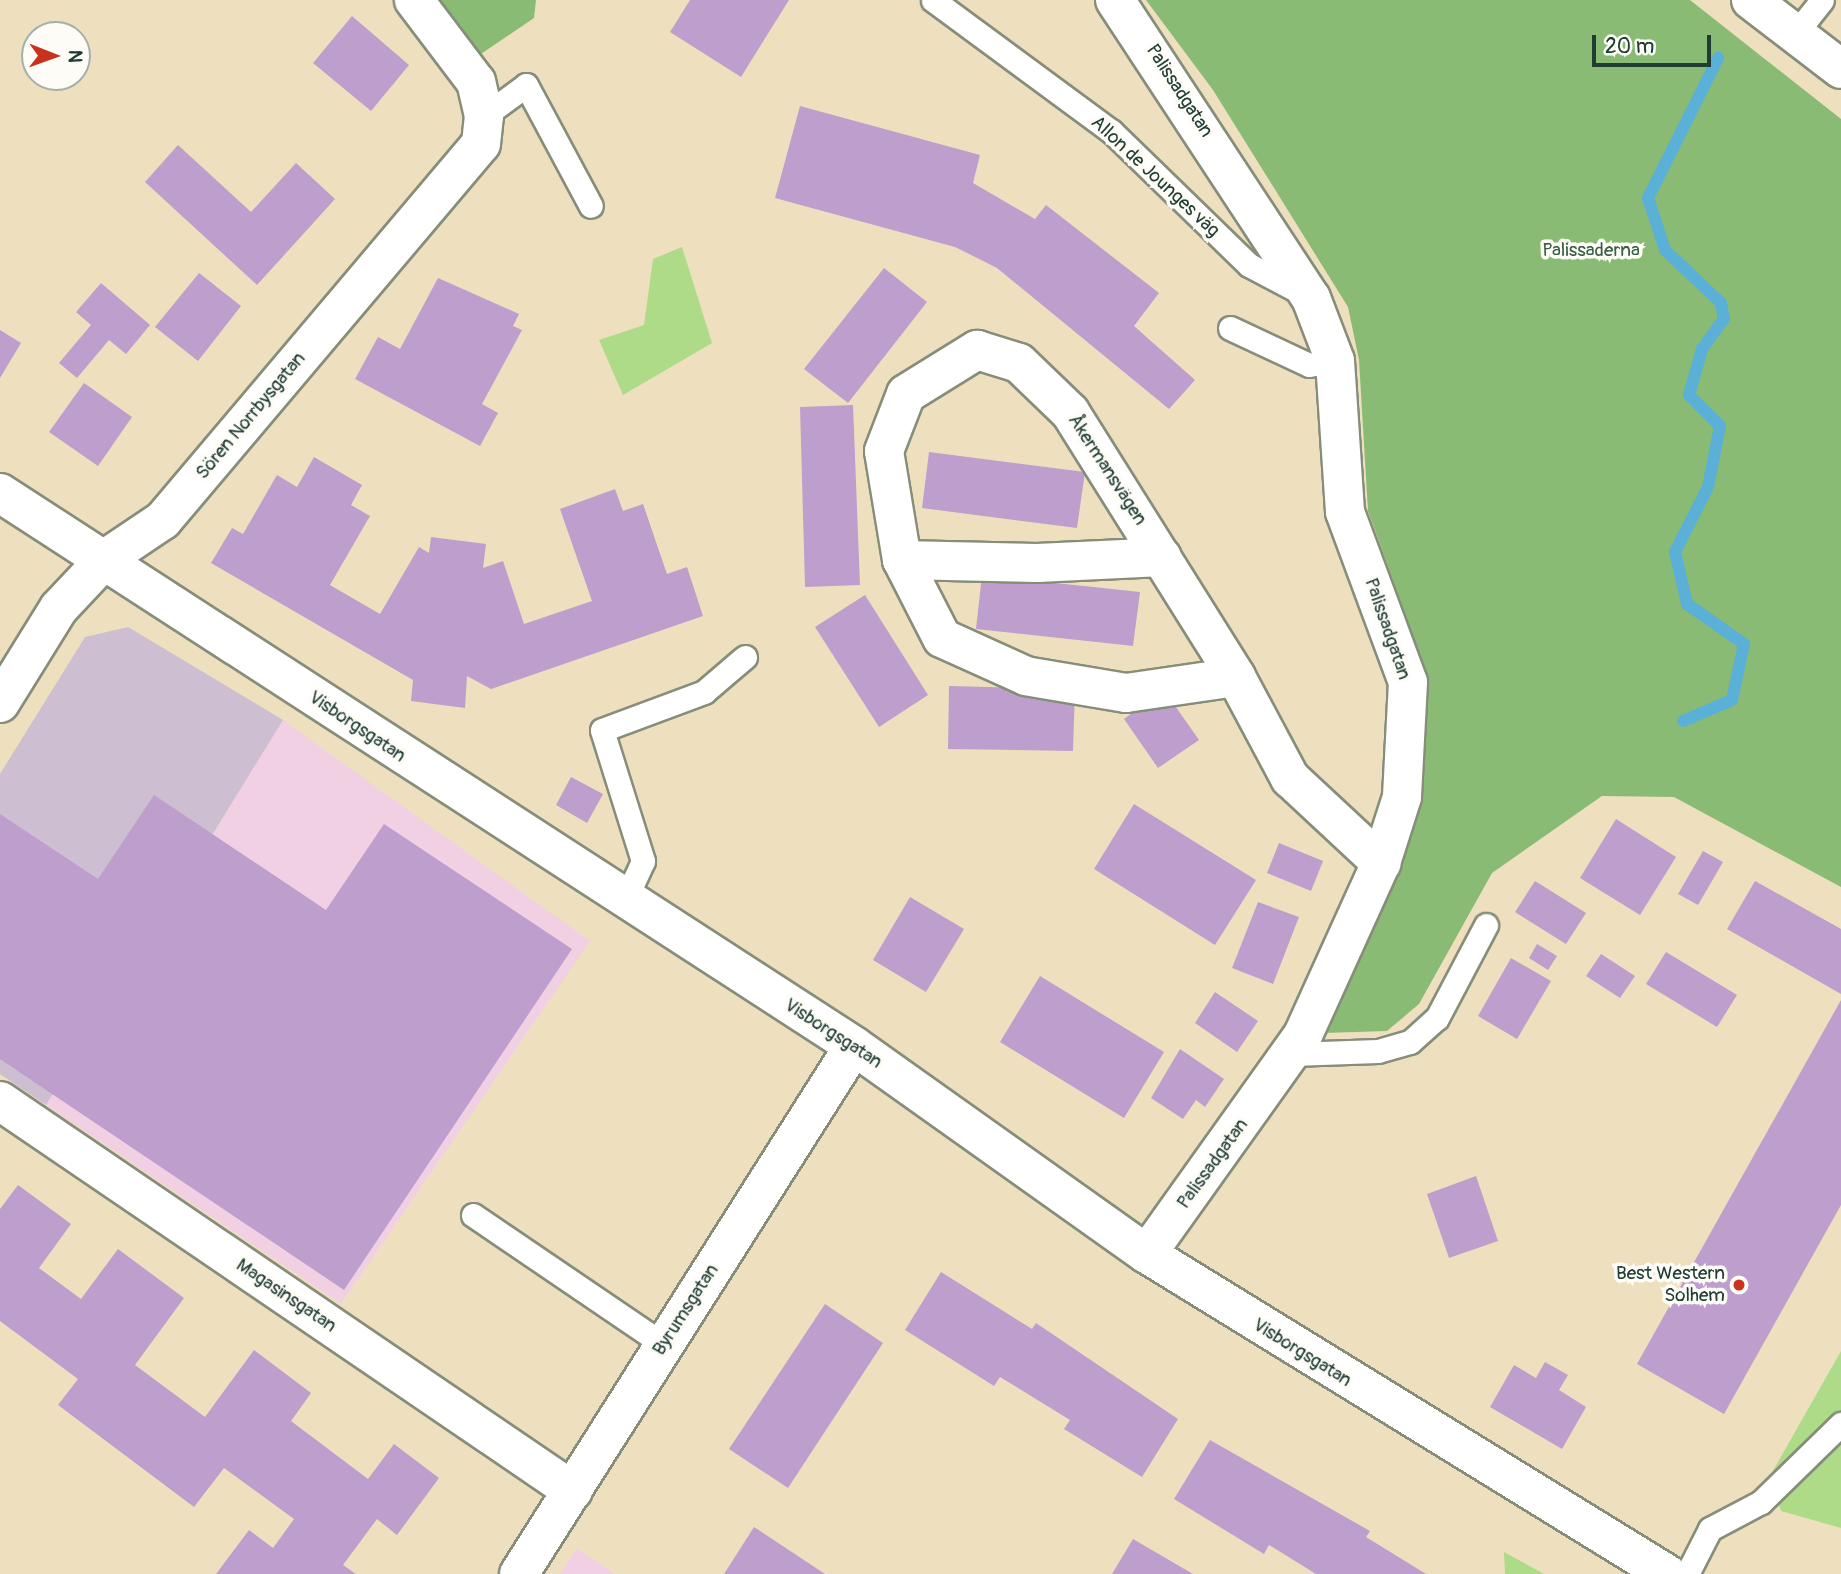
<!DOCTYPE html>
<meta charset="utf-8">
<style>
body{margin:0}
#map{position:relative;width:1841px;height:1574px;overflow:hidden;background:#eee0bf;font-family:Pangolin,sans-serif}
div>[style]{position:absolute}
.built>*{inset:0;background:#f1d0e3}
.industrial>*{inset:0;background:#cebed1}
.green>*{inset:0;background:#addb88}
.forest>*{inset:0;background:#8abb74}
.stream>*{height:12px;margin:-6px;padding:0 6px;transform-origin:6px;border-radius:6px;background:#5ab0d7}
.building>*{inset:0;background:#bd9ecd}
.roads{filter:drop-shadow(2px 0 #868e7a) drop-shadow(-2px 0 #868e7a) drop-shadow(0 2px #868e7a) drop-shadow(0 -2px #868e7a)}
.service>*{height:23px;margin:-11.5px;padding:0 11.5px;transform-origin:11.5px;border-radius:11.5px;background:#fff}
.minor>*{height:38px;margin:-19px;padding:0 19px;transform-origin:19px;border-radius:19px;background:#fff}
.tertiary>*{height:38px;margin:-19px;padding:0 19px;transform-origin:19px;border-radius:19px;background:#fff}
.dots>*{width:19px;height:19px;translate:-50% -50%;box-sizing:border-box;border:4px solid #fdfcf7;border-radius:50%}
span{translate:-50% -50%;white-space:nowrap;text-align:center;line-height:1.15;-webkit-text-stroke:7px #fdfcf7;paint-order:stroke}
.street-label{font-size:19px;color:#1f3d34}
.park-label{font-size:19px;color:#3b5d45}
.poi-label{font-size:19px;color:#1f3d34}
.right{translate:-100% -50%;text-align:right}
.north{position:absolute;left:21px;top:21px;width:70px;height:70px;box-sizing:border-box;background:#fdfcf7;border:2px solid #a4b0a9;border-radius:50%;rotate:91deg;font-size:19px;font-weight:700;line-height:28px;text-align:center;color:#1f3d34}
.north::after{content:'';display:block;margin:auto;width:24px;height:32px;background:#c8321e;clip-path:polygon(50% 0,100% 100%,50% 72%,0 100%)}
.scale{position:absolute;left:1592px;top:35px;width:119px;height:32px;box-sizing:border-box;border:4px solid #1f3d34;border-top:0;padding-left:9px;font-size:21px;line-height:24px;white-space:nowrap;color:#1f3d34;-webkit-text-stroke:5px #fdfcf7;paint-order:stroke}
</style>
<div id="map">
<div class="built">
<i style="clip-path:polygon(283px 720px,590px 941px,341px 1304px,46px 1105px)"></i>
<i style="clip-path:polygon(577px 1548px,615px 1574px,560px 1574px)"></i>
</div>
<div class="industrial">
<i style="clip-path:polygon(128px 627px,283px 720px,46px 1105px,0 1074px,0 774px,85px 637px)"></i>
</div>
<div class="green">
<i style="clip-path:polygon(682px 247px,712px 343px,623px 395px,599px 340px,644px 325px,653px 259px)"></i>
<i style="clip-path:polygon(1841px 1351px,1841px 1528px,1781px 1511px,1770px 1476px)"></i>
<i style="clip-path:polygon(1504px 1552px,1544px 1574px,1505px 1574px)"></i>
</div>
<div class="forest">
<i style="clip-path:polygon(437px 0,536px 0,534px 18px,478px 56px)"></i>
<i style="clip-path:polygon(1146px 0,1690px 0,1841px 119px,1841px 887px,1674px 797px,1602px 796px,1492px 873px,1419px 1004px,1387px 1031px,1324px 1033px,1417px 815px,1429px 680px,1368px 511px,1359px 360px,1348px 307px,1213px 90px)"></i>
</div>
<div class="stream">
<i style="left:1683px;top:721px;width:53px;rotate:-23.2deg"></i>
<i style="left:1732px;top:700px;width:57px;rotate:-77.9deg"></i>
<i style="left:1744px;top:644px;width:70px;rotate:-144.9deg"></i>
<i style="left:1687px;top:604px;width:53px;rotate:-103deg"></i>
<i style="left:1675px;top:552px;width:73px;rotate:-63.1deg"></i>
<i style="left:1708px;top:487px;width:62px;rotate:-78.9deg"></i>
<i style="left:1720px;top:426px;width:44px;rotate:-135deg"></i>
<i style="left:1689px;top:395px;width:48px;rotate:-74.2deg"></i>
<i style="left:1702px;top:349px;width:37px;rotate:-54deg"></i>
<i style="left:1724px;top:319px;width:16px;rotate:-101deg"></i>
<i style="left:1721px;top:303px;width:77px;rotate:-136.6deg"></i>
<i style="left:1665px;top:250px;width:55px;rotate:-108.1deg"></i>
<i style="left:1648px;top:198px;width:157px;rotate:-63.4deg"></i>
</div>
<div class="building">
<i style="clip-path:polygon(690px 0,789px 0,741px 77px,670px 32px)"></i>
<i style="clip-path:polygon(352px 16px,409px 65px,371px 111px,313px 63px)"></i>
<i style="clip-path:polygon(800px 106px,980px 155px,973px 183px,1035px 219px,1046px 205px,1159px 293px,1134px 326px,1195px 380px,1169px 409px,997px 268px,955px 247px,775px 198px)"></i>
<i style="clip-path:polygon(178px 145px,251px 212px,296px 163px,335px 199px,257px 285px,145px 182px)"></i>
<i style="clip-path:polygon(884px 268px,927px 302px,848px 403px,804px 369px)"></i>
<i style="clip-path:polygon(199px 273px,241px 306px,198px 361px,155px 327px)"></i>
<i style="clip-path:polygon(438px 278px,519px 314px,513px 326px,522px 330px,482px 404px,498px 413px,480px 446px,355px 379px,378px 337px,400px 349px)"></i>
<i style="clip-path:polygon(101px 283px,150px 325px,126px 354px,109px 340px,77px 378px,59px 363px,91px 325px,76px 312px)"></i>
<i style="clip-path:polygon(0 330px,21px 343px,0 378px)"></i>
<i style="clip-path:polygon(84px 383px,132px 417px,98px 466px,49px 432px)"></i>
<i style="clip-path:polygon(853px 405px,860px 585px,805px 587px,800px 407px)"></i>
<i style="clip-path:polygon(929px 452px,1085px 472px,1077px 528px,922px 508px)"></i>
<i style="clip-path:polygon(314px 457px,362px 485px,351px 505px,370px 516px,330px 585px,380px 614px,419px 547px,429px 553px,431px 537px,486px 544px,483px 568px,503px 561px,524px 624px,592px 601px,560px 509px,615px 489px,623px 511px,643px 504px,667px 574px,687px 567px,703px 616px,491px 689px,467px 676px,465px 708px,411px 701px,413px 680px,211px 563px,232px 528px,243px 534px,277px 475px,297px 487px)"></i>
<i style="clip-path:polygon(982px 575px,1140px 592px,1133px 646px,976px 629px)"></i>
<i style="clip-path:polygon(865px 595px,928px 695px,879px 727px,815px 627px)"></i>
<i style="clip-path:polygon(949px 686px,1075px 689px,1073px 751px,948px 749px)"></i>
<i style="clip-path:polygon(1164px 690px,1199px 740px,1158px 768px,1124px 719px)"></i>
<i style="clip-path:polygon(571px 777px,603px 794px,587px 823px,556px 805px)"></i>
<i style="clip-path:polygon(154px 795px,326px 910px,384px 824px,572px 949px,344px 1290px,0 1059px,0 814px,98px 879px)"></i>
<i style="clip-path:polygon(1134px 804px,1256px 880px,1215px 945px,1094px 869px)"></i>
<i style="clip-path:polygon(1616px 819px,1676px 857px,1640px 915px,1580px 878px)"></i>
<i style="clip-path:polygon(1279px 843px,1323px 861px,1311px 891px,1267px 873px)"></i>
<i style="clip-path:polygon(1703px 851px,1723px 862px,1698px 905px,1678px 894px)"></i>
<i style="clip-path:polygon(1535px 881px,1586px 913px,1566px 944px,1515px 912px)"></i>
<i style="clip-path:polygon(1755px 881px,1841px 929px,1841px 994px,1727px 929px)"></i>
<i style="clip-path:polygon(910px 897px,964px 929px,926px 992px,873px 960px)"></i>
<i style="clip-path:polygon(1258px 902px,1299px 917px,1273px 984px,1232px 968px)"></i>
<i style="clip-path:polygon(1537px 944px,1557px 956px,1548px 970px,1529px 958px)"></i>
<i style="clip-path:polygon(1666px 952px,1737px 995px,1717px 1027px,1646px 984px)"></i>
<i style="clip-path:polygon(1601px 954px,1635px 976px,1620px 998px,1586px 976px)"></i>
<i style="clip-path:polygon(1511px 958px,1551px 981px,1517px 1039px,1478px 1016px)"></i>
<i style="clip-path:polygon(1040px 976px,1164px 1052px,1124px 1118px,1000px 1042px)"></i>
<i style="clip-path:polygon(1215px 992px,1258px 1021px,1237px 1052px,1195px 1023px)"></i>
<i style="clip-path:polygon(1841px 1000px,1841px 1205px,1724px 1414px,1637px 1364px)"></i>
<i style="clip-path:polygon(1180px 1049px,1224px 1079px,1205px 1107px,1196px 1100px,1183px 1119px,1151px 1098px)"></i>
<i style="clip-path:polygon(1476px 1176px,1498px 1241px,1449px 1258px,1427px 1194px)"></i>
<i style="clip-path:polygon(18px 1185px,71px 1224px,39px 1268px,81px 1299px,118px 1249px,184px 1298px,135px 1365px,205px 1417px,254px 1350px,311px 1393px,291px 1421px,368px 1479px,394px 1444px,439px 1478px,397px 1535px,377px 1519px,343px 1565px,356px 1574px,216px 1574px,249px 1530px,273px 1548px,294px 1519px,224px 1468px,194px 1507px,58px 1405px,78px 1379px,0 1321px,0 1209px)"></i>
<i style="clip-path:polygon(941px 1272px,1032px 1329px,1036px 1323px,1178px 1419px,1142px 1477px,1064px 1429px,1070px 1420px,1000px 1377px,994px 1386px,905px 1330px)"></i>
<i style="clip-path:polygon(825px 1304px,883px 1343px,788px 1488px,729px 1449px)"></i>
<i style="clip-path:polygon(1545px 1362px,1568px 1375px,1559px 1390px,1586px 1407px,1562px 1449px,1490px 1407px,1514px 1365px,1536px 1378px)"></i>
<i style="clip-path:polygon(1210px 1440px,1370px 1531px,1366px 1537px,1426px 1574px,1316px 1574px,1269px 1545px,1264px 1554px,1174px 1499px)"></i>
<i style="clip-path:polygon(754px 1527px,825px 1574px,724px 1574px)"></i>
<i style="clip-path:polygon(1133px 1539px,1193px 1574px,1112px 1574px)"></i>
</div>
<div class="roads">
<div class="service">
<i style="left:933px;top:0;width:221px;rotate:36.4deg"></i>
<i style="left:1111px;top:131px;width:192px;rotate:44.2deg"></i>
<i style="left:1249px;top:265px;width:60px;rotate:27.8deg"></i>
<i style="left:1795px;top:34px;width:43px;rotate:-51.5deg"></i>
<i style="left:484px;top:116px;width:52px;rotate:-36.4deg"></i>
<i style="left:526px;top:85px;width:137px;rotate:61.8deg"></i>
<i style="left:1230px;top:328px;width:87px;rotate:25.1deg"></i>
<i style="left:1309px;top:365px;width:26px;rotate:-9deg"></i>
<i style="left:625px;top:900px;width:43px;rotate:-65.2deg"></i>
<i style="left:643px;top:861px;width:137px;rotate:-107.4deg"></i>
<i style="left:602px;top:730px;width:109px;rotate:-20.4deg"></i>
<i style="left:704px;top:692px;width:54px;rotate:-40.5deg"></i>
<i style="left:1292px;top:1054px;width:86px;rotate:-2deg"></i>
<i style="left:1378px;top:1051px;width:33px;rotate:-16deg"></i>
<i style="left:1410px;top:1042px;width:36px;rotate:-42deg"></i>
<i style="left:1437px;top:1018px;width:105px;rotate:-62.2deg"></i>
<i style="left:473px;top:1215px;width:230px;rotate:34.2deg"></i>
<i style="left:1687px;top:1574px;width:51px;rotate:-62.9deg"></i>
<i style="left:1710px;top:1529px;width:58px;rotate:-27.9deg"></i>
<i style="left:1761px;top:1502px;width:112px;rotate:-44.3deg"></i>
</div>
<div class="minor">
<i style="left:1115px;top:0;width:357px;rotate:56.7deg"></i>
<i style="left:1311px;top:298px;width:67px;rotate:69.1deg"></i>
<i style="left:1335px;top:361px;width:151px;rotate:86.2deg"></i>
<i style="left:1345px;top:512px;width:181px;rotate:69.7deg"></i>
<i style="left:1408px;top:682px;width:115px;rotate:93deg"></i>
<i style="left:1402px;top:797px;width:69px;rotate:107.7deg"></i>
<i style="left:1381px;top:863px;width:189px;rotate:114.4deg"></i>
<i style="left:1303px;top:1035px;width:269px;rotate:125.5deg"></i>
<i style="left:0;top:493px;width:1017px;rotate:32.92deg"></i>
<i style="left:854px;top:1046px;width:359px;rotate:35.4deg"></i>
<i style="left:1147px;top:1254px;width:611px;rotate:31.61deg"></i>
<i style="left:902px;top:560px;width:135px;rotate:1.3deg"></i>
<i style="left:1037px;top:563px;width:125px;rotate:-2.7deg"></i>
<i style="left:1236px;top:677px;width:111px;rotate:171.7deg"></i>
<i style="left:1126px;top:693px;width:101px;rotate:-170.4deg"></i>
<i style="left:1026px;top:676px;width:92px;rotate:-155.7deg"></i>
<i style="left:942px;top:638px;width:88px;rotate:-117.1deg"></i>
<i style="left:902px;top:560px;width:110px;rotate:-99.4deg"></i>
<i style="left:884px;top:451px;width:61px;rotate:-68.9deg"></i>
<i style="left:906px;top:394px;width:84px;rotate:-31.8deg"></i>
<i style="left:977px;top:350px;width:44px;rotate:17.2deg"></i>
<i style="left:1019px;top:363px;width:71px;rotate:43.9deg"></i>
<i style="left:1070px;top:412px;width:313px;rotate:57.9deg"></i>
<i style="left:1236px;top:677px;width:115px;rotate:61.9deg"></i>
<i style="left:1290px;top:778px;width:125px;rotate:43deg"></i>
<i style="left:0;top:703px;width:112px;rotate:-58.2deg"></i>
<i style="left:59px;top:608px;width:67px;rotate:-46.8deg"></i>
<i style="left:105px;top:559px;width:70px;rotate:-33.9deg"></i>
<i style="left:163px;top:520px;width:492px;rotate:-49.8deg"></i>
<i style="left:481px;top:144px;width:28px;rotate:-84deg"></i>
<i style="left:484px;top:116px;width:35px;rotate:-103deg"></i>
<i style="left:476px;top:82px;width:103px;rotate:-127.1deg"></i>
<i style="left:0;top:1101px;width:693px;rotate:34.24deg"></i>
<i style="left:519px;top:1574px;width:625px;rotate:-57.61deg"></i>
</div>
<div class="tertiary">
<i style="left:1751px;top:0;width:113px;rotate:37.5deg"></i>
</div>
</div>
<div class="dots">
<i style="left:1739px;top:1285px;background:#c8321e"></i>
</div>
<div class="street-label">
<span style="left:1179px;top:91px;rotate:57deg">Palissadgatan</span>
<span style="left:1155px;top:177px;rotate:43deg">Allon de Jounges väg</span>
<span style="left:251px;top:416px;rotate:-50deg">Sören Norrbysgatan</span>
<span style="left:1107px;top:470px;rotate:57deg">Åkermansvägen</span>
<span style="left:1387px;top:629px;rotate:71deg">Palissadgatan</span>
<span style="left:357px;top:727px;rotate:34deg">Visborgsgatan</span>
<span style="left:833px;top:1034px;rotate:33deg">Visborgsgatan</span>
<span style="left:1213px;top:1164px;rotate:-54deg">Palissadgatan</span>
<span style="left:286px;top:1296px;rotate:34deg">Magasinsgatan</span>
<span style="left:686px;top:1310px;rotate:-57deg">Byrumsgatan</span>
<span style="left:1302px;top:1353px;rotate:32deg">Visborgsgatan</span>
</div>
<div class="park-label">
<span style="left:1591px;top:251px">Palissaderna</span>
</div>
<div class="poi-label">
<span class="right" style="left:1725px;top:1285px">Best Western<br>Solhem</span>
</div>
<div class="north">N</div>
<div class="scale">20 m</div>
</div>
